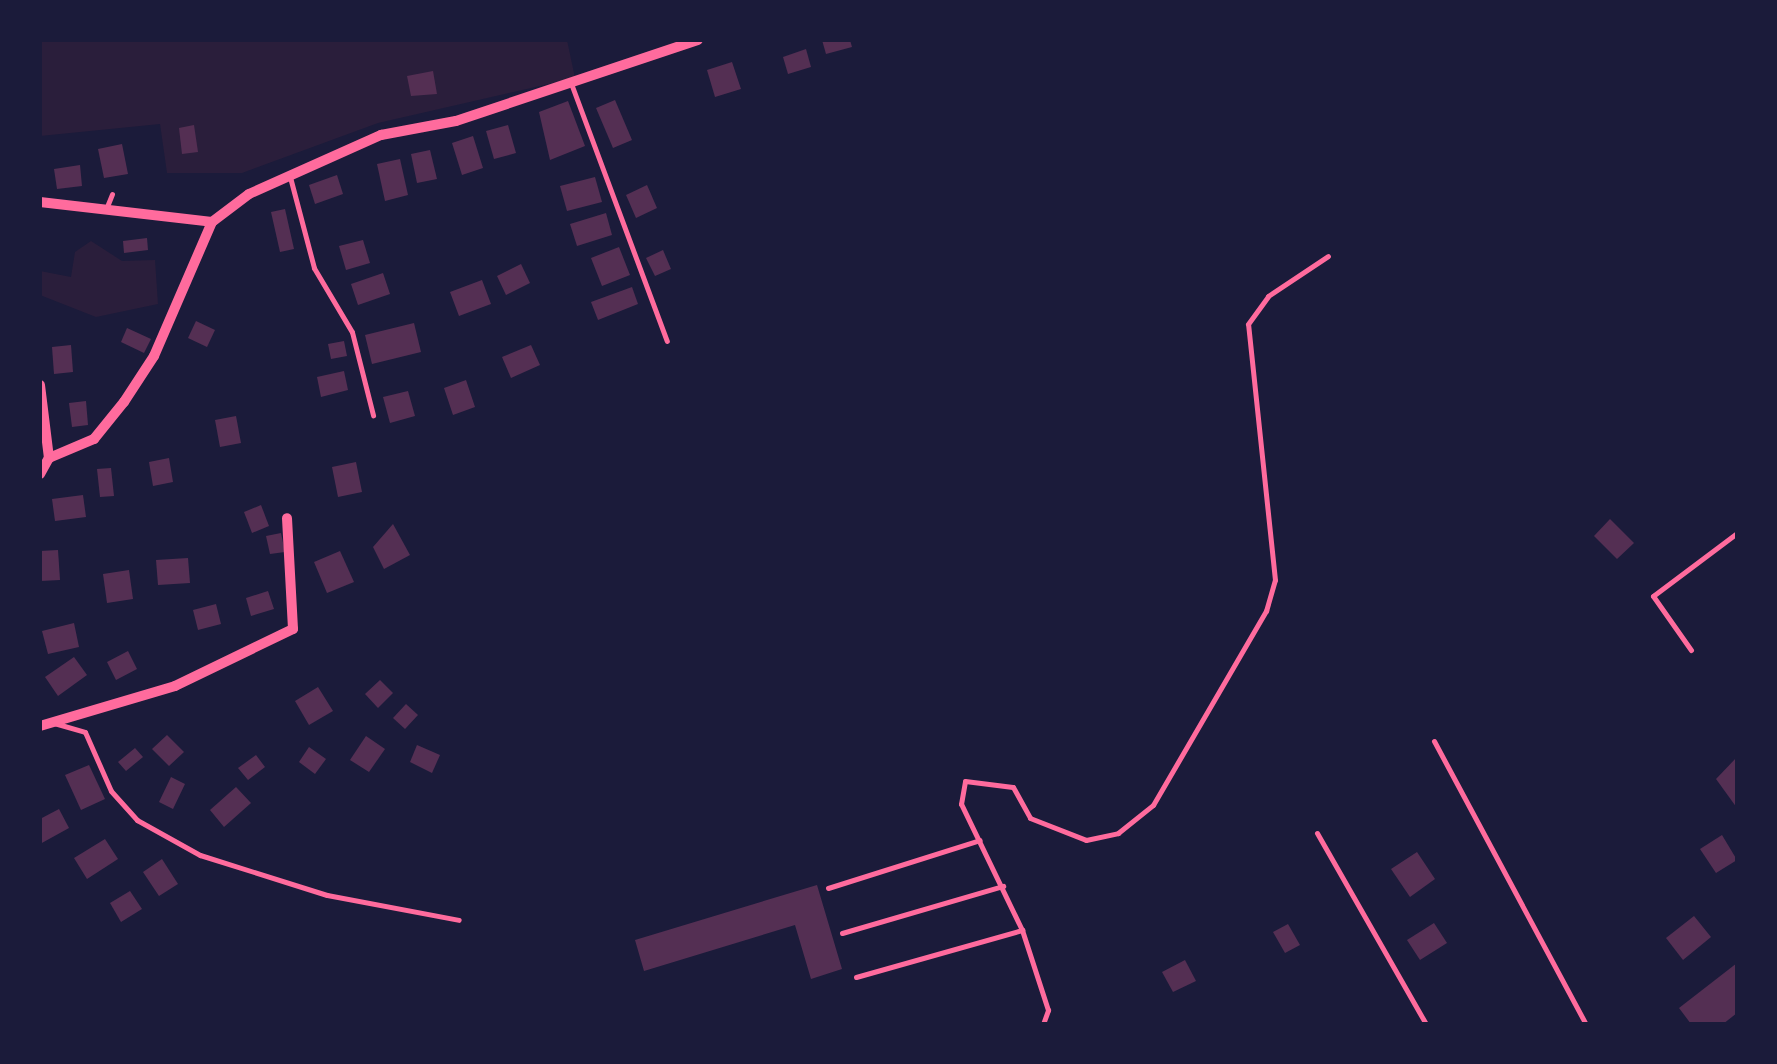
<!DOCTYPE html>
<style>
body{margin:0}
#map{position:relative;width:1777px;height:1064px;overflow:hidden;background:#1b1b3a;font-family:"Nunito Sans",sans-serif}
div>[style]{position:absolute}
.green>*{inset:0;background:#2a1e3b}
.building>*{inset:0;background:#542f53}
.service>*{height:5px;margin:-2.5px;padding:0 2.5px;transform-origin:2.5px;border-radius:2.5px;background:#ff6b9d}
.minor>*{height:10px;margin:-5px;padding:0 5px;transform-origin:5px;border-radius:5px;background:#ff6b9d}
span{translate:-50% -50%;white-space:nowrap;text-align:center;line-height:1.15;-webkit-text-stroke:9px #1b1b3a;paint-order:stroke}
.frame{position:absolute;inset:0;border:42px solid #1b1b3a;pointer-events:none}
</style>
<div id="map">
<div class="green">
<i style="clip-path:polygon(40px 40px,567px 40px,575px 78px,378px 123px,242px 173px,167px 173px,160px 124px,40px 136px)"></i>
<i style="clip-path:polygon(91px 241px,122px 261px,155px 260px,158px 304px,96px 317px,40px 295px,40px 271px,71px 277px,75px 252px)"></i>
</div>
<div class="building">
<i style="clip-path:polygon(822px 40px,850px 40px,852px 47px,826px 54px)"></i>
<i style="clip-path:polygon(806px 49px,811px 67px,788px 74px,783px 57px)"></i>
<i style="clip-path:polygon(732px 62px,741px 89px,715px 97px,707px 70px)"></i>
<i style="clip-path:polygon(433px 71px,437px 94px,411px 96px,407px 76px)"></i>
<i style="clip-path:polygon(615px 100px,632px 140px,613px 148px,596px 108px)"></i>
<i style="clip-path:polygon(568px 101px,585px 146px,550px 160px,539px 112px)"></i>
<i style="clip-path:polygon(194px 125px,198px 152px,182px 154px,179px 128px)"></i>
<i style="clip-path:polygon(508px 125px,516px 153px,494px 159px,486px 131px)"></i>
<i style="clip-path:polygon(473px 136px,483px 168px,462px 175px,452px 143px)"></i>
<i style="clip-path:polygon(122px 144px,128px 174px,104px 178px,98px 149px)"></i>
<i style="clip-path:polygon(430px 150px,437px 179px,417px 183px,411px 154px)"></i>
<i style="clip-path:polygon(400px 159px,408px 195px,385px 201px,377px 164px)"></i>
<i style="clip-path:polygon(80px 165px,82px 186px,57px 189px,54px 169px)"></i>
<i style="clip-path:polygon(337px 175px,343px 194px,315px 204px,309px 185px)"></i>
<i style="clip-path:polygon(595px 177px,602px 202px,567px 211px,560px 186px)"></i>
<i style="clip-path:polygon(647px 185px,657px 208px,636px 218px,626px 195px)"></i>
<i style="clip-path:polygon(285px 209px,294px 249px,280px 252px,271px 212px)"></i>
<i style="clip-path:polygon(606px 213px,612px 235px,577px 246px,570px 224px)"></i>
<i style="clip-path:polygon(147px 238px,148px 250px,124px 253px,123px 241px)"></i>
<i style="clip-path:polygon(363px 240px,370px 263px,346px 270px,339px 246px)"></i>
<i style="clip-path:polygon(619px 247px,630px 275px,602px 286px,591px 258px)"></i>
<i style="clip-path:polygon(663px 250px,671px 269px,655px 276px,646px 258px)"></i>
<i style="clip-path:polygon(521px 264px,530px 283px,506px 295px,497px 276px)"></i>
<i style="clip-path:polygon(383px 273px,390px 294px,358px 305px,351px 284px)"></i>
<i style="clip-path:polygon(482px 280px,491px 304px,459px 316px,450px 292px)"></i>
<i style="clip-path:polygon(632px 287px,638px 304px,598px 320px,591px 302px)"></i>
<i style="clip-path:polygon(196px 321px,215px 330px,207px 347px,188px 338px)"></i>
<i style="clip-path:polygon(414px 323px,421px 352px,372px 364px,365px 335px)"></i>
<i style="clip-path:polygon(127px 328px,151px 339px,144px 353px,121px 342px)"></i>
<i style="clip-path:polygon(344px 341px,347px 356px,331px 359px,328px 344px)"></i>
<i style="clip-path:polygon(71px 345px,73px 372px,54px 374px,52px 347px)"></i>
<i style="clip-path:polygon(531px 345px,540px 365px,511px 378px,502px 357px)"></i>
<i style="clip-path:polygon(344px 371px,348px 390px,321px 397px,317px 377px)"></i>
<i style="clip-path:polygon(466px 380px,475px 407px,453px 415px,444px 388px)"></i>
<i style="clip-path:polygon(408px 391px,415px 416px,390px 423px,383px 397px)"></i>
<i style="clip-path:polygon(86px 401px,88px 425px,72px 427px,69px 403px)"></i>
<i style="clip-path:polygon(236px 416px,241px 443px,220px 447px,215px 420px)"></i>
<i style="clip-path:polygon(169px 458px,173px 482px,153px 486px,149px 462px)"></i>
<i style="clip-path:polygon(356px 462px,362px 492px,338px 497px,332px 467px)"></i>
<i style="clip-path:polygon(111px 468px,114px 496px,100px 497px,97px 469px)"></i>
<i style="clip-path:polygon(83px 495px,86px 517px,55px 521px,52px 499px)"></i>
<i style="clip-path:polygon(261px 505px,269px 526px,252px 533px,244px 512px)"></i>
<i style="clip-path:polygon(1610px 519px,1634px 543px,1617px 559px,1594px 536px)"></i>
<i style="clip-path:polygon(393px 524px,410px 555px,384px 569px,373px 547px)"></i>
<i style="clip-path:polygon(281px 533px,285px 552px,270px 554px,266px 536px)"></i>
<i style="clip-path:polygon(58px 550px,60px 580px,40px 581px,40px 551px)"></i>
<i style="clip-path:polygon(340px 551px,354px 582px,327px 593px,314px 562px)"></i>
<i style="clip-path:polygon(188px 558px,190px 583px,158px 585px,156px 560px)"></i>
<i style="clip-path:polygon(129px 570px,133px 599px,107px 603px,103px 574px)"></i>
<i style="clip-path:polygon(268px 591px,274px 609px,251px 616px,246px 598px)"></i>
<i style="clip-path:polygon(216px 604px,221px 624px,198px 630px,193px 610px)"></i>
<i style="clip-path:polygon(74px 623px,79px 647px,48px 654px,42px 631px)"></i>
<i style="clip-path:polygon(128px 651px,137px 669px,116px 680px,107px 662px)"></i>
<i style="clip-path:polygon(74px 657px,87px 675px,58px 696px,45px 677px)"></i>
<i style="clip-path:polygon(380px 680px,393px 693px,378px 708px,365px 694px)"></i>
<i style="clip-path:polygon(318px 687px,333px 711px,309px 725px,295px 701px)"></i>
<i style="clip-path:polygon(406px 704px,418px 715px,405px 729px,393px 718px)"></i>
<i style="clip-path:polygon(167px 735px,184px 752px,169px 766px,152px 749px)"></i>
<i style="clip-path:polygon(366px 736px,385px 749px,369px 772px,350px 760px)"></i>
<i style="clip-path:polygon(417px 745px,440px 755px,432px 773px,410px 762px)"></i>
<i style="clip-path:polygon(309px 747px,326px 759px,315px 774px,299px 762px)"></i>
<i style="clip-path:polygon(135px 748px,143px 757px,126px 771px,118px 762px)"></i>
<i style="clip-path:polygon(256px 755px,265px 767px,248px 780px,238px 768px)"></i>
<i style="clip-path:polygon(1737px 757px,1737px 808px,1716px 779px)"></i>
<i style="clip-path:polygon(89px 765px,105px 799px,81px 810px,65px 775px)"></i>
<i style="clip-path:polygon(171px 777px,185px 784px,173px 809px,159px 802px)"></i>
<i style="clip-path:polygon(236px 787px,251px 803px,224px 827px,210px 810px)"></i>
<i style="clip-path:polygon(59px 809px,69px 828px,40px 844px,40px 819px)"></i>
<i style="clip-path:polygon(1722px 835px,1737px 860px,1716px 873px,1700px 849px)"></i>
<i style="clip-path:polygon(105px 839px,118px 859px,87px 879px,74px 858px)"></i>
<i style="clip-path:polygon(1417px 852px,1435px 879px,1410px 897px,1391px 869px)"></i>
<i style="clip-path:polygon(162px 859px,178px 884px,159px 896px,143px 872px)"></i>
<i style="clip-path:polygon(817px 885px,842px 969px,811px 979px,795px 925px,644px 971px,635px 940px)"></i>
<i style="clip-path:polygon(130px 891px,142px 909px,121px 922px,110px 903px)"></i>
<i style="clip-path:polygon(1694px 916px,1711px 937px,1683px 960px,1666px 938px)"></i>
<i style="clip-path:polygon(1434px 923px,1447px 943px,1420px 960px,1407px 940px)"></i>
<i style="clip-path:polygon(1288px 924px,1300px 945px,1285px 953px,1273px 932px)"></i>
<i style="clip-path:polygon(1185px 960px,1196px 981px,1173px 992px,1162px 972px)"></i>
<i style="clip-path:polygon(1737px 963px,1737px 1013px,1723px 1024px,1691px 1024px,1679px 1008px)"></i>
</div>
<div class="service">
<i style="left:572px;top:86px;width:272px;rotate:69.6deg"></i>
<i style="left:290px;top:177px;width:94px;rotate:75.2deg"></i>
<i style="left:314px;top:268px;width:74px;rotate:59.3deg"></i>
<i style="left:352px;top:332px;width:86px;rotate:75.8deg"></i>
<i style="left:106px;top:209px;width:16px;rotate:-68deg"></i>
<i style="left:1691px;top:650px;width:66px;rotate:-125.1deg"></i>
<i style="left:1653px;top:596px;width:105px;rotate:-36.9deg"></i>
<i style="left:54px;top:723px;width:32px;rotate:16deg"></i>
<i style="left:85px;top:732px;width:64px;rotate:66.2deg"></i>
<i style="left:111px;top:791px;width:39px;rotate:48deg"></i>
<i style="left:137px;top:820px;width:72px;rotate:29.1deg"></i>
<i style="left:200px;top:855px;width:133px;rotate:17.5deg"></i>
<i style="left:327px;top:895px;width:134px;rotate:10.7deg"></i>
<i style="left:1434px;top:741px;width:321px;rotate:61.8deg"></i>
<i style="left:1317px;top:833px;width:220px;rotate:60.3deg"></i>
<i style="left:828px;top:888px;width:159px;rotate:-17.5deg"></i>
<i style="left:842px;top:933px;width:168px;rotate:-16.3deg"></i>
<i style="left:856px;top:977px;width:173px;rotate:-15.8deg"></i>
<i style="left:1043px;top:1024px;width:15px;rotate:-70deg"></i>
<i style="left:1048px;top:1010px;width:84px;rotate:-108deg"></i>
<i style="left:1022px;top:930px;width:140px;rotate:-115.8deg"></i>
<i style="left:961px;top:804px;width:23px;rotate:-80deg"></i>
<i style="left:965px;top:781px;width:48px;rotate:7.1deg"></i>
<i style="left:1013px;top:787px;width:35px;rotate:61deg"></i>
<i style="left:1030px;top:818px;width:60px;rotate:21.4deg"></i>
<i style="left:1086px;top:840px;width:33px;rotate:-12deg"></i>
<i style="left:1118px;top:833px;width:45px;rotate:-38.7deg"></i>
<i style="left:1153px;top:805px;width:225px;rotate:-59.8deg"></i>
<i style="left:1266px;top:611px;width:32px;rotate:-74deg"></i>
<i style="left:1275px;top:580px;width:257px;rotate:-96deg"></i>
<i style="left:1248px;top:324px;width:34px;rotate:-54deg"></i>
<i style="left:1268px;top:296px;width:72px;rotate:-33.7deg"></i>
</div>
<div class="minor">
<i style="left:40px;top:202px;width:173px;rotate:6.6deg"></i>
<i style="left:40px;top:385px;width:74px;rotate:83deg"></i>
<i style="left:40px;top:474px;width:18px;rotate:-61deg"></i>
<i style="left:49px;top:458px;width:49px;rotate:-22.9deg"></i>
<i style="left:94px;top:439px;width:48px;rotate:-51deg"></i>
<i style="left:124px;top:402px;width:55px;rotate:-56.9deg"></i>
<i style="left:154px;top:356px;width:146px;rotate:-66.6deg"></i>
<i style="left:212px;top:222px;width:46px;rotate:-37.1deg"></i>
<i style="left:249px;top:194px;width:145px;rotate:-24.1deg"></i>
<i style="left:381px;top:135px;width:76px;rotate:-10.6deg"></i>
<i style="left:456px;top:121px;width:255px;rotate:-18.5deg"></i>
<i style="left:40px;top:726px;width:141px;rotate:-16.5deg"></i>
<i style="left:175px;top:686px;width:131px;rotate:-25.8deg"></i>
<i style="left:293px;top:629px;width:111px;rotate:-93.1deg"></i>
</div>
<div class="frame"></div>
</div>
